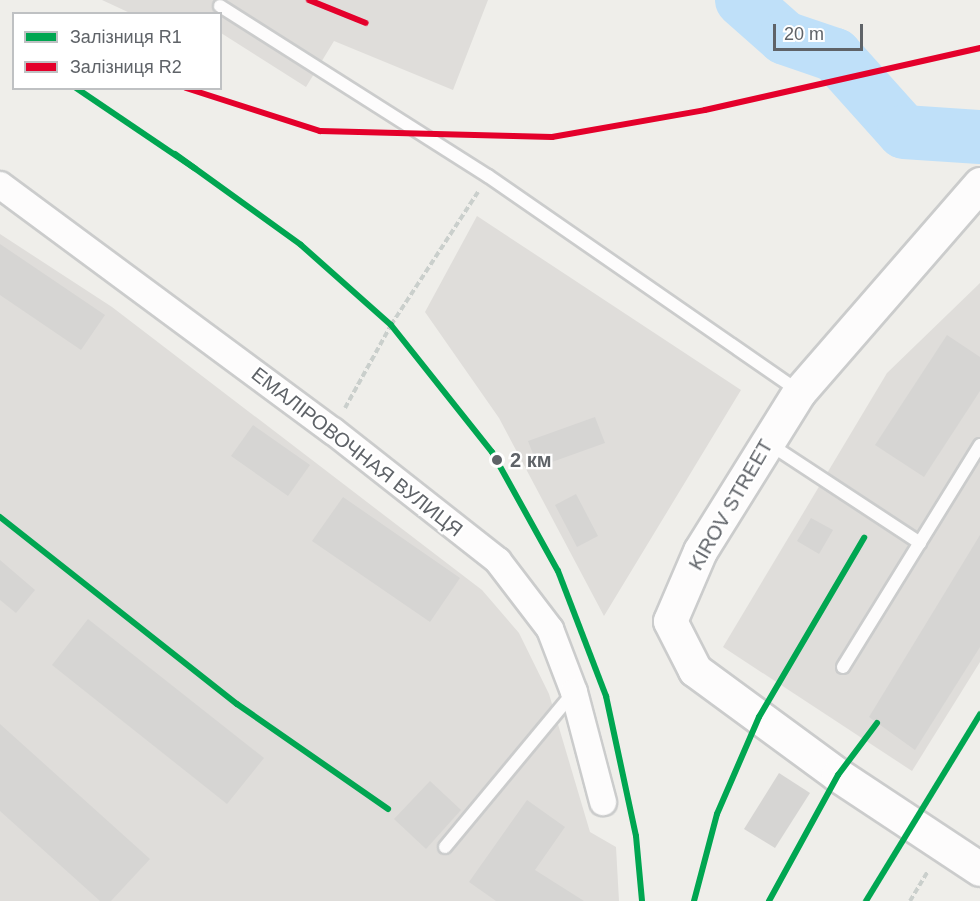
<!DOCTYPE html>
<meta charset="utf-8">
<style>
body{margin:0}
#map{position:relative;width:980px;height:901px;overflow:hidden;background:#efeeea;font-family:Helvetica,sans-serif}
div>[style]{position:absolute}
.industrial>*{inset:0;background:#dfddda}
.river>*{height:54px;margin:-27px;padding:0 27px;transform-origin:27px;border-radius:27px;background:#bfe0f9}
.building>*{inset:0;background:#d6d5d3}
.path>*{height:4px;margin-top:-2px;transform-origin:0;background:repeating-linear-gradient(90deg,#cacfcc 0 6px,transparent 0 9px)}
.roads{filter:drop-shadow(2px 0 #cbcccc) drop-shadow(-2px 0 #cbcccc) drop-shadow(0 2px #cbcccc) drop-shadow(0 -2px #cbcccc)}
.lane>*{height:12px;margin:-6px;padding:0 6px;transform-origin:6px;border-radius:6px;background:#fdfcfc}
.street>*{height:26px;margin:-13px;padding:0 13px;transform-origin:13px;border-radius:13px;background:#fdfcfc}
.secondary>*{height:33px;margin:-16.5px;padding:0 16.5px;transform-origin:16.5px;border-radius:16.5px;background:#fdfcfc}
.rail-1>*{height:6px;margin:-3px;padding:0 3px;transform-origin:3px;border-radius:3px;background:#00a651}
.rail-2>*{height:6px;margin:-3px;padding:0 3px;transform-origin:3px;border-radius:3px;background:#e4002b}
.dots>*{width:16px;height:16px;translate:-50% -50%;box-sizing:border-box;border:3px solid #fff;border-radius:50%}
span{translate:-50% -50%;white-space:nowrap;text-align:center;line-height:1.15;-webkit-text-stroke:4.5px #fff;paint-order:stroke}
.street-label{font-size:20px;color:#5f6368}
.stop-label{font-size:20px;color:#5f6368;font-weight:700}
.left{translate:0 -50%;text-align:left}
.legend{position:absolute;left:12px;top:12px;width:210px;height:78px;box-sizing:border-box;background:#fff;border:2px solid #bfc1c3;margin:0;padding:8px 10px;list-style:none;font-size:18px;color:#5f6368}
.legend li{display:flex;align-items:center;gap:12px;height:30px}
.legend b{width:30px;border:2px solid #bfc1c3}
.scale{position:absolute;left:773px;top:24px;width:90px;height:27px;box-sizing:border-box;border:3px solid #5f6368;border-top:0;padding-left:8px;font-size:18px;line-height:21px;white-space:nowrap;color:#5f6368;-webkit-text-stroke:4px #fff;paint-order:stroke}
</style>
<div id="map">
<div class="industrial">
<i style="clip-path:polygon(102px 0,488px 0,453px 90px,334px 41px,306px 87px,221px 33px,220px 14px,130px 13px)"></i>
<i style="clip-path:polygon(477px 216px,741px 390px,604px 616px,499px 418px,425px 312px)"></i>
<i style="clip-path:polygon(0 234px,112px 307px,482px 590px,519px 633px,549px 694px,590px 832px,616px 847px,619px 901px,0 901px)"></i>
<i style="clip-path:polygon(980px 283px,980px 662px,912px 771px,723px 647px,887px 373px)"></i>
</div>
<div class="river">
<i style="left:742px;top:0;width:57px;rotate:41.5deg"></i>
<i style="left:785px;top:38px;width:53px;rotate:18.8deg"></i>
<i style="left:835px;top:55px;width:103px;rotate:48.1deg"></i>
<i style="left:904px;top:132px;width:76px;rotate:3.8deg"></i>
</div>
<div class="building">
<i style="clip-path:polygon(0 244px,105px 315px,81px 350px,0 295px)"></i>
<i style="clip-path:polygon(947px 335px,980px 357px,980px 391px,924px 477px,875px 445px)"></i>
<i style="clip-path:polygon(595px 417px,605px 443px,538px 467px,528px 441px)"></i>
<i style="clip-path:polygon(253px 425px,310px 465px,288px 496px,231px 456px)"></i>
<i style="clip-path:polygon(576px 494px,598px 536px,577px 547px,555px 505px)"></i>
<i style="clip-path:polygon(343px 497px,460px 578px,430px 622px,312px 541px)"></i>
<i style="clip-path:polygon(811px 518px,833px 530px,819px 554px,797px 541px)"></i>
<i style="clip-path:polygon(980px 535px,980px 647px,915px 750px,869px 717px)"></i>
<i style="clip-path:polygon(0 560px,35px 590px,16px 613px,0 600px)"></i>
<i style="clip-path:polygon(88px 619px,264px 758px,227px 804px,52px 665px)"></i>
<i style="clip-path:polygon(0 724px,150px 859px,111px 901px,100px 901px,0 811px)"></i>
<i style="clip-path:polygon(779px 773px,810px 793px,775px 848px,744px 829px)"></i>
<i style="clip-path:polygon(430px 781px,461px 810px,426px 849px,394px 819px)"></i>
<i style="clip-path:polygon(527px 800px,565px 827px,535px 870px,584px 901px,496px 901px,469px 882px)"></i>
</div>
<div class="path">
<i style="left:345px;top:408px;width:95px;rotate:-61deg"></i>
<i style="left:391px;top:325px;width:159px;rotate:-56.8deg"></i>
<i style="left:910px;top:901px;width:35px;rotate:-59deg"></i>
</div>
<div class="roads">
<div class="lane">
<i style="left:220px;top:6px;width:317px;rotate:32.4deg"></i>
<i style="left:488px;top:176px;width:377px;rotate:34.7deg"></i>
<i style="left:768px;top:443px;width:182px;rotate:33.3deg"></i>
<i style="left:843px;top:667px;width:261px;rotate:-58.3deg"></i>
<i style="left:445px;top:847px;width:200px;rotate:-50.3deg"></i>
</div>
<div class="street">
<i style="left:0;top:185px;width:414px;rotate:36.5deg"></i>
<i style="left:333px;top:431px;width:210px;rotate:38.2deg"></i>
<i style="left:498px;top:561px;width:86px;rotate:52.6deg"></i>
<i style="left:550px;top:629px;width:67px;rotate:69.1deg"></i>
<i style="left:574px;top:692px;width:114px;rotate:75.2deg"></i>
</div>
<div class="secondary">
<i style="left:980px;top:184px;width:276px;rotate:131deg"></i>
<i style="left:799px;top:392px;width:187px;rotate:121.9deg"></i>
<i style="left:700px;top:551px;width:76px;rotate:113.2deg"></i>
<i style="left:670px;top:621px;width:55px;rotate:63deg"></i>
<i style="left:695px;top:670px;width:177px;rotate:36.3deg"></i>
<i style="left:838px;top:775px;width:170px;rotate:33.5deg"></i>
</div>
</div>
<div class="rail-1">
<i style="left:76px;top:88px;width:143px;rotate:34.1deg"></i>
<i style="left:175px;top:154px;width:155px;rotate:35.8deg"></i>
<i style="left:301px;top:245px;width:120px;rotate:41.6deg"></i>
<i style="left:391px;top:325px;width:162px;rotate:51.5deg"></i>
<i style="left:492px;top:452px;width:136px;rotate:61deg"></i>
<i style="left:558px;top:571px;width:134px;rotate:69deg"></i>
<i style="left:606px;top:696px;width:143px;rotate:77.9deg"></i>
<i style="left:636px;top:836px;width:65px;rotate:84.7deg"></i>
<i style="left:0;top:517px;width:302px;rotate:38.3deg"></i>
<i style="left:237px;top:704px;width:184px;rotate:34.8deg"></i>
<i style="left:694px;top:901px;width:90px;rotate:-75.2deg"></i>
<i style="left:717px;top:814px;width:106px;rotate:-66.6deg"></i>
<i style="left:759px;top:717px;width:208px;rotate:-59.6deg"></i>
<i style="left:769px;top:901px;width:144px;rotate:-61.3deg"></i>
<i style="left:838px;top:775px;width:65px;rotate:-53.1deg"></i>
<i style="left:866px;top:901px;width:219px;rotate:-58.6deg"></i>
</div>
<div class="rail-2">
<i style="left:309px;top:0;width:61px;rotate:22deg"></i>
<i style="left:186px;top:88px;width:141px;rotate:17.8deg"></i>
<i style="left:320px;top:131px;width:232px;rotate:1.5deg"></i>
<i style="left:552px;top:137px;width:155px;rotate:-10deg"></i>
<i style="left:705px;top:110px;width:282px;rotate:-12.7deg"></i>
</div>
<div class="dots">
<i style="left:497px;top:460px;background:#5f6368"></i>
</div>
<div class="street-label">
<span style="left:357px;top:452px;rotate:38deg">ЕМАЛІРОВОЧНАЯ ВУЛИЦЯ</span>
<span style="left:731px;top:505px;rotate:-60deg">KIROV STREET</span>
</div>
<div class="stop-label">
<span class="left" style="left:510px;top:460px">2 км</span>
</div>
<ul class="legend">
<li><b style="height:8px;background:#00a651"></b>Залізниця R1</li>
<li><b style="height:8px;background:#e4002b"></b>Залізниця R2</li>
</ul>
<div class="scale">20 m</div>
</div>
